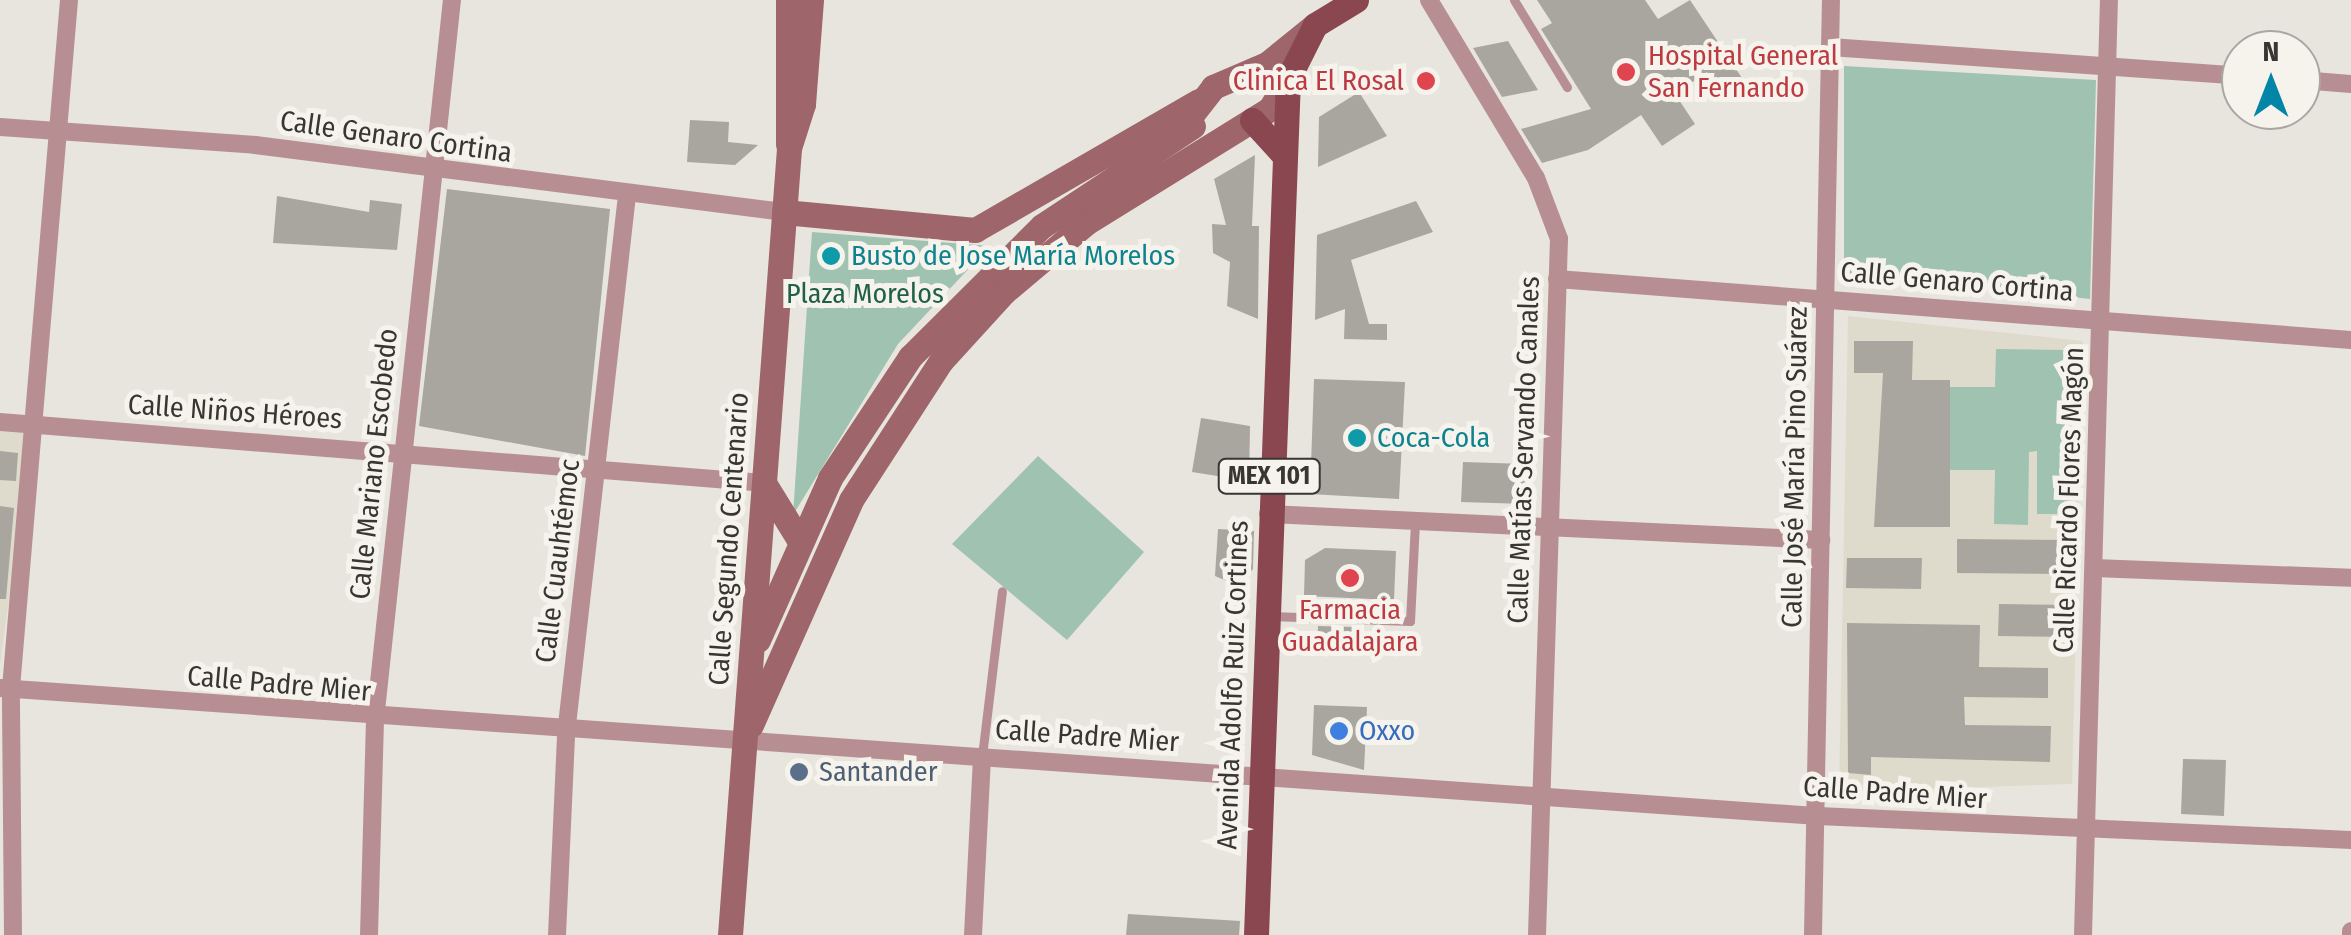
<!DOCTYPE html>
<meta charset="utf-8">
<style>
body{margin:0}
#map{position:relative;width:2351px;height:935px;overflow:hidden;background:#e7e5de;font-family:"Fira Sans Condensed",sans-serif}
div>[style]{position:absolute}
.built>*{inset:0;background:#dfdbcc}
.green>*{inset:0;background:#a0c2b1}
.building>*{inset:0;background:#a8a69f}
.lane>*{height:9px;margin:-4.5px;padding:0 4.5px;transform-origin:4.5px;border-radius:4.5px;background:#b78f93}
.street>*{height:18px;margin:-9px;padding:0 9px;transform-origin:9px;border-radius:9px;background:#b78f93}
.secondary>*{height:25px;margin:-12.5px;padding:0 12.5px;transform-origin:12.5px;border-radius:12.5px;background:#9e656b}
.primary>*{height:25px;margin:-12.5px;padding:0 12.5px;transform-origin:12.5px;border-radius:12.5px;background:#8a4750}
.dots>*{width:28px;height:28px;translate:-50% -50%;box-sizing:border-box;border:5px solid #f5f3eb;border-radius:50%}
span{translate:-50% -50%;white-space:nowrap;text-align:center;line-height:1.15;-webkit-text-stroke:10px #f5f3eb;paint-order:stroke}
.shield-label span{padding:2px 8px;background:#f5f3eb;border:2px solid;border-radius:8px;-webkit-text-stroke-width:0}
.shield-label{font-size:25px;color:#373633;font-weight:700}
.health-label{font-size:28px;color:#be3a42}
.left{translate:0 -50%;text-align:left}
.right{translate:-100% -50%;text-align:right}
.street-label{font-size:28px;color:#373633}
.culture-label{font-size:28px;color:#0d838f}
.park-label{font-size:28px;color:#206046}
.shop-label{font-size:28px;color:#366cbe}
.service-label{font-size:28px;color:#4e5e75}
.north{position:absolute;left:2221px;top:30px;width:100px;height:100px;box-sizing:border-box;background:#f5f3eb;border:2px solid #a9a7a1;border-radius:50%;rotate:0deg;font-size:28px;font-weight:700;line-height:40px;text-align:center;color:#373633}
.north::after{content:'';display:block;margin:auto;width:35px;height:45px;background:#0385a8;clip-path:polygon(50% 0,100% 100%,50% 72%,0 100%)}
</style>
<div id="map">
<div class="built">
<i style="clip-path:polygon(1848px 316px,2083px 341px,2072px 784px,1839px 792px)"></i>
<i style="clip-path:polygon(0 421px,33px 424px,0 665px)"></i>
</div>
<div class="green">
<i style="clip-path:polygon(1844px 66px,2096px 80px,2090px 299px,1844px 273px)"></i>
<i style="clip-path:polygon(812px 232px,990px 246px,898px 344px,793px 515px)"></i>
<i style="clip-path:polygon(1996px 349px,2065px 350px,2072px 514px,2037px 514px,2037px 451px,2029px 452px,2028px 525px,1994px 524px,1995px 470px,1949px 470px,1949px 387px,1995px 387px)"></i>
<i style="clip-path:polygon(1038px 456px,1144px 552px,1067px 640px,952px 544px)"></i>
</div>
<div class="building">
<i style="clip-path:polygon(1537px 0,1645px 0,1658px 19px,1690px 0,1744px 81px,1722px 95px,1707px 72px,1675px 94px,1695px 124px,1662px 146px,1641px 115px,1588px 150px,1542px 163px,1521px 129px,1591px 109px,1541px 29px,1552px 23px)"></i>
<i style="clip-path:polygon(1508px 41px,1538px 90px,1502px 97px,1473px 48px)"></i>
<i style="clip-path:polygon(1359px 92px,1387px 136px,1318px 167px,1319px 117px)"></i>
<i style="clip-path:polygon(690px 120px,729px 122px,728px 142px,758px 145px,735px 165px,687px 162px)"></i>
<i style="clip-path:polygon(1255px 155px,1252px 226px,1259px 226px,1258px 319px,1227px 306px,1230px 262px,1213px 253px,1212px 224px,1226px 225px,1214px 179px)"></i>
<i style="clip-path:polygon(447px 189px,610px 209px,585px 456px,419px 426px)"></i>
<i style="clip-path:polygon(277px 196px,369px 212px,370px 200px,402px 204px,397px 250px,273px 243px)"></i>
<i style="clip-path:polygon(1416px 201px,1433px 232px,1351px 260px,1369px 324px,1387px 324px,1387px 340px,1344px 339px,1345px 309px,1315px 320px,1317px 235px)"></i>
<i style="clip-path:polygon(1854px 341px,1913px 341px,1912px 380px,1950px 380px,1950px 527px,1874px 527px,1883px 373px,1854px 373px)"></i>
<i style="clip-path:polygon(1314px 379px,1405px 382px,1399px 499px,1310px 494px)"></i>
<i style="clip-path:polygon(1201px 418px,1250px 426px,1249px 481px,1192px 472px)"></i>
<i style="clip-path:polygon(0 451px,18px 453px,16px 481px,0 480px)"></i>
<i style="clip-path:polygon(1463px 462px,1527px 464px,1526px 504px,1461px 502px)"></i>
<i style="clip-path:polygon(0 506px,14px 508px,6px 599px,0 599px)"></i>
<i style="clip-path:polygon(1218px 529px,1254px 531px,1253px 569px,1241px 587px,1215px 576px)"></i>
<i style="clip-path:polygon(1957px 539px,2075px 540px,2075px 574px,1957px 573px)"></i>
<i style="clip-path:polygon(1325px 548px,1396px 551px,1394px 600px,1304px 596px,1305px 560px)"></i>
<i style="clip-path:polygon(1847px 558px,1922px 558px,1921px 589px,1846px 588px)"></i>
<i style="clip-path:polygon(1999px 604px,2072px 605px,2072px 637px,1998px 636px)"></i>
<i style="clip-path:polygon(1847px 623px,1980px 625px,1979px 667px,2048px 668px,2048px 698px,1964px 697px,1965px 725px,2051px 726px,2050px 762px,1871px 757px,1871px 775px,1848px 773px)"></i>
<i style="clip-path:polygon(1318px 626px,1356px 627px,1355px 652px,1317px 651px)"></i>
<i style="clip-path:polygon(1314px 705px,1367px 707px,1364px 770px,1312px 755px)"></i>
<i style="clip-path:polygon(2183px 759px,2226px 760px,2224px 816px,2181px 814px)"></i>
<i style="clip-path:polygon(1128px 914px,1240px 921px,1239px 935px,1126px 935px)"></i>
</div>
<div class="lane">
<i style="left:1514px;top:0;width:102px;rotate:58.7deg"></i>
<i style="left:1271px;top:616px;width:139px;rotate:2.1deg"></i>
<i style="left:1410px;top:621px;width:100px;rotate:-87.1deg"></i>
<i style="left:982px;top:756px;width:166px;rotate:-83.1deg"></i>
</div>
<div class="street">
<i style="left:1429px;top:0;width:208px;rotate:59deg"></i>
<i style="left:1536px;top:178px;width:65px;rotate:69.3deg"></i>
<i style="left:1559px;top:239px;width:696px;rotate:91.81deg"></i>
<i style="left:1830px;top:47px;width:412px;rotate:4deg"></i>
<i style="left:2301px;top:80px;width:50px;rotate:4.6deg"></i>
<i style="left:0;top:127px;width:256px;rotate:4deg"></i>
<i style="left:255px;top:145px;width:533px;rotate:7.22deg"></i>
<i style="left:1557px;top:279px;width:796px;rotate:4.39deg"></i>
<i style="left:0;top:422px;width:766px;rotate:4.56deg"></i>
<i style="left:1268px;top:514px;width:554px;rotate:2.69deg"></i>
<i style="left:2094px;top:568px;width:257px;rotate:2.2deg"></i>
<i style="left:0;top:688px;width:1823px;rotate:4.03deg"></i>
<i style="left:1818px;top:816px;width:534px;rotate:2.58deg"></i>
<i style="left:13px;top:935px;width:247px;rotate:-90.5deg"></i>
<i style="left:11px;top:688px;width:690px;rotate:-85.18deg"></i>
<i style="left:369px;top:935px;width:215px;rotate:-88.4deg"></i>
<i style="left:375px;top:720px;width:724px;rotate:-83.9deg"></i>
<i style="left:557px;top:935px;width:201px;rotate:-87.4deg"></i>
<i style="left:566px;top:734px;width:542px;rotate:-83.54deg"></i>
<i style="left:973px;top:935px;width:179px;rotate:-87.1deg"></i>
<i style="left:1813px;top:935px;width:935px;rotate:-88.9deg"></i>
<i style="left:2083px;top:935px;width:935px;rotate:-88.41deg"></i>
<i style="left:2351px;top:935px;width:4px;rotate:-90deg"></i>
</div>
<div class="secondary">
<i style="left:1193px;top:113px;width:33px;rotate:-52deg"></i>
<i style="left:1213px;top:87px;width:59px;rotate:-23.1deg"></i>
<i style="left:1267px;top:64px;width:62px;rotate:-39.1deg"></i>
<i style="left:788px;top:144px;width:144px;rotate:-90deg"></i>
<i style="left:784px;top:212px;width:192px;rotate:5.4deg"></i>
<i style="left:975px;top:230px;width:258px;rotate:-30deg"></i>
<i style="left:764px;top:483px;width:67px;rotate:58.4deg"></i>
<i style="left:758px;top:640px;width:177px;rotate:-66deg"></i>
<i style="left:830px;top:478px;width:145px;rotate:-56.5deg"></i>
<i style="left:910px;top:357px;width:186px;rotate:-44.8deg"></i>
<i style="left:1042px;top:226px;width:181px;rotate:-33.5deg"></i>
<i style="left:751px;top:725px;width:246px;rotate:-66deg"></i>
<i style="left:851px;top:500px;width:166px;rotate:-57.1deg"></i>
<i style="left:941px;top:361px;width:93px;rotate:-47.6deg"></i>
<i style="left:1004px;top:292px;width:107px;rotate:-40.1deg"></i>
<i style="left:1086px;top:223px;width:216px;rotate:-31.8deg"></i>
<i style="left:1270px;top:109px;width:35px;rotate:-59deg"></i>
<i style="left:1288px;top:79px;width:34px;rotate:-163deg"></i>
<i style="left:730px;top:935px;width:789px;rotate:-85.71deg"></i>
<i style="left:789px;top:148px;width:46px;rotate:-72.3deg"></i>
<i style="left:803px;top:104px;width:104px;rotate:-85.6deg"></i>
</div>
<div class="primary">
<i style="left:1252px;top:120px;width:43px;rotate:47.8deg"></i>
<i style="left:1256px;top:935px;width:857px;rotate:-87.86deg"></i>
<i style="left:1288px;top:79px;width:60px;rotate:-63.4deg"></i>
<i style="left:1315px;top:25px;width:48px;rotate:-31.4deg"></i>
</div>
<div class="dots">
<i style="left:1626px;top:72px;background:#e0444e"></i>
<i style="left:1426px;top:81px;background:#e0444e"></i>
<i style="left:831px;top:256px;background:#0f9aa8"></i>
<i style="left:1357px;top:438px;background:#0f9aa8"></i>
<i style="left:1350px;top:578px;background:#e0444e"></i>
<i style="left:1339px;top:731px;background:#3f7fe0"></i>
<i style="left:799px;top:772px;background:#5c6f8a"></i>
</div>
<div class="shield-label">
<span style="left:1269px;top:476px">MEX 101</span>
</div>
<div class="health-label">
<span class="left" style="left:1648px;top:72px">Hospital General<br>San Fernando</span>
<span class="right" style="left:1404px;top:81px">Clinica El Rosal</span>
<span style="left:1350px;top:626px">Farmacia<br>Guadalajara</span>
</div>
<div class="street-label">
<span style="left:396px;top:137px;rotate:8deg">Calle Genaro Cortina</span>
<span style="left:1957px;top:282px;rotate:5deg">Calle Genaro Cortina</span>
<span style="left:235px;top:412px;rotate:4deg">Calle Niños Héroes</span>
<span style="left:1524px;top:450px;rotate:-88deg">Calle Matías Servando Canales</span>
<span style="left:374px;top:464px;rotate:-84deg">Calle Mariano Escobedo</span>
<span style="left:1795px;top:467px;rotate:-89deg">Calle José María Pino Suárez</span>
<span style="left:2069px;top:500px;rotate:-88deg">Calle Ricardo Flores Magón</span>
<span style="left:729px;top:539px;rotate:-86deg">Calle Segundo Centenario</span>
<span style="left:558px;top:561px;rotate:-83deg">Calle Cuauhtémoc</span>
<span style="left:279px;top:684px;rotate:5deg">Calle Padre Mier</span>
<span style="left:1233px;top:685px;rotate:-88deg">Avenida Adolfo Ruiz Cortines</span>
<span style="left:1087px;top:736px;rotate:4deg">Calle Padre Mier</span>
<span style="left:1895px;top:793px;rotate:4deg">Calle Padre Mier</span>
</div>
<div class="culture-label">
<span class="left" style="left:851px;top:256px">Busto de Jose María Morelos</span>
<span class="left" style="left:1377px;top:438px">Coca-Cola</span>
</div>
<div class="park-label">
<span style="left:865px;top:294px">Plaza Morelos</span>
</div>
<div class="shop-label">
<span class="left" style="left:1359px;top:731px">Oxxo</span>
</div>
<div class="service-label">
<span class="left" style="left:819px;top:772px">Santander</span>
</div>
<div class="north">N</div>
</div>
